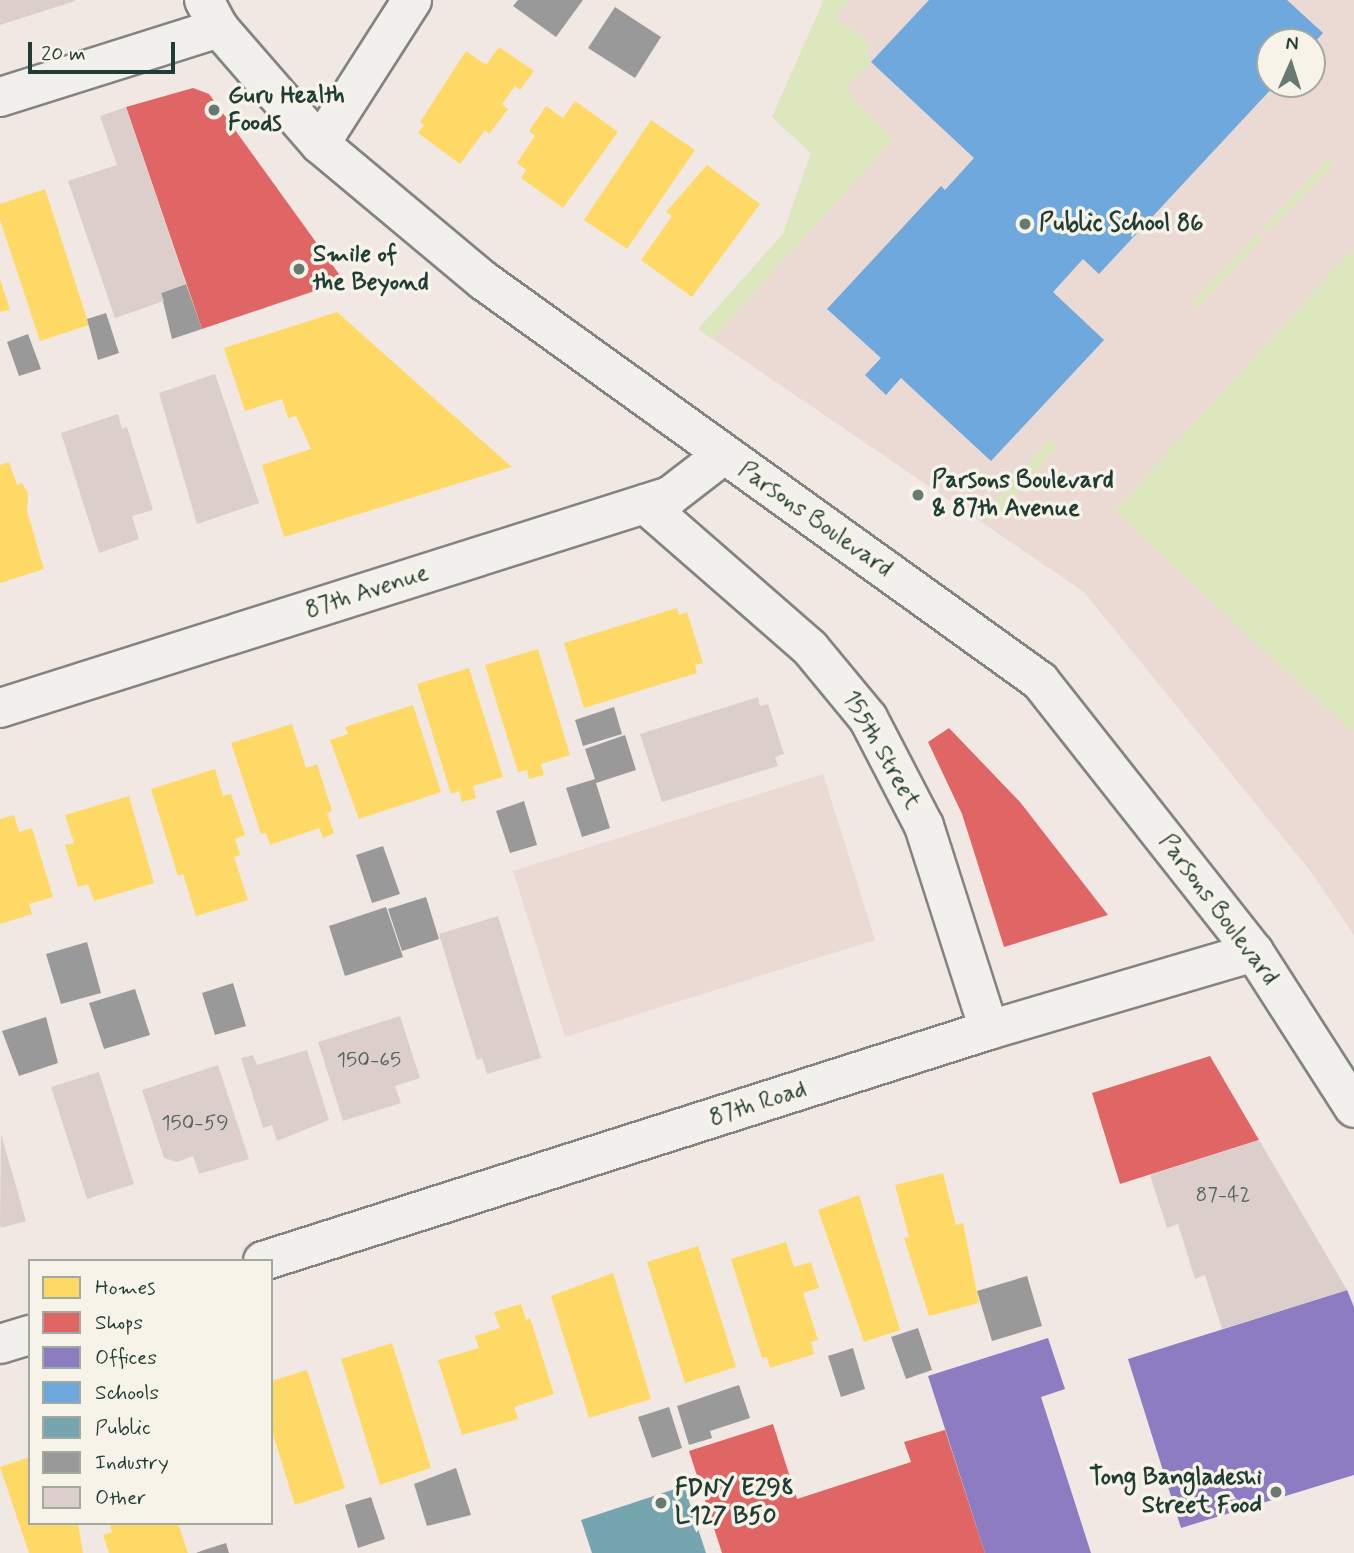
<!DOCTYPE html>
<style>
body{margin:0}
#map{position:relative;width:1354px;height:1553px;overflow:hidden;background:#f1e8e4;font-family:Mynerve,sans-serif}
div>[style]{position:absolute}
.built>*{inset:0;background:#ebd9d3}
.green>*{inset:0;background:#dde7be}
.homes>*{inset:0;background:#ffd966}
.shops>*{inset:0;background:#e06666}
.offices>*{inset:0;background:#8e7cc3}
.schools>*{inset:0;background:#6fa8dc}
.public>*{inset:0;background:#76a5af}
.industry>*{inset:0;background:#999}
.building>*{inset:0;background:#dccfcb}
.roads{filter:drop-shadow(2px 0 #838481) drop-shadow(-2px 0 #838481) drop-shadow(0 2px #838481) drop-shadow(0 -2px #838481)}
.minor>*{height:38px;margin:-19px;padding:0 19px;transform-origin:19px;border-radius:19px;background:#f2f0ec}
.tertiary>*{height:38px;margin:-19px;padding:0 19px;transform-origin:19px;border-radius:19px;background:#f2f0ec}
.dots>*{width:19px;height:19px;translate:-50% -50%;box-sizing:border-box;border:4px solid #f7f3e8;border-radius:50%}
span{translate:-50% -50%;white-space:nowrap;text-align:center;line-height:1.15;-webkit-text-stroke:7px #f7f3e8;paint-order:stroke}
.number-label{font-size:21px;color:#51645c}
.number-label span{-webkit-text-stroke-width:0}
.poi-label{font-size:24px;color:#1f3d34;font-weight:700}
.left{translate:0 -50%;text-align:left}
.right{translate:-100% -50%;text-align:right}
.street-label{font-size:24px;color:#1f3d34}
.legend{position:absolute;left:28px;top:1259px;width:245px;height:266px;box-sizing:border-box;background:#f7f3e8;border:2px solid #a1aaa0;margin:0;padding:9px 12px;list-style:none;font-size:21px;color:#1f3d34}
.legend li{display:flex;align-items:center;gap:14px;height:35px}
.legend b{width:35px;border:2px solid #a1aaa0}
.north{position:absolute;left:1256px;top:28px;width:70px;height:70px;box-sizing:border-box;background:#f7f3e8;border:2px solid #a1aaa0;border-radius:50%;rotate:3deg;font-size:19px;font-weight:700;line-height:28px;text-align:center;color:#1f3d34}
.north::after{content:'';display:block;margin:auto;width:24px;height:32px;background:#687972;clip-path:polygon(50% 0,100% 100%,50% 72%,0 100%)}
.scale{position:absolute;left:28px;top:42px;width:147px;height:32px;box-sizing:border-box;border:4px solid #1f3d34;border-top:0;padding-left:9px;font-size:21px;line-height:24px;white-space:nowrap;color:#1f3d34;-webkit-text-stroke:5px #f7f3e8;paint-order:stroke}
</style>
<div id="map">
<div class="built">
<i style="clip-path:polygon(evenodd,824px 0,1354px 0,1354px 935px,1311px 872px,1084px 592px,698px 329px,783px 234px,811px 153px,772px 117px,824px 0,1270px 42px,1312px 42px,1312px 84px,1270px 84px,1270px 42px)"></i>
<i style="clip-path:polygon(823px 774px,875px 940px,565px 1037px,513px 871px)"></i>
</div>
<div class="green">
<i style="clip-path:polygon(824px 0,850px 0,834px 18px,865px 38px,871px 62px,845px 89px,894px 139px,712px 339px,698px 329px,783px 234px,811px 153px,772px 117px)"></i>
<i style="clip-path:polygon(1329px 157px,1335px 163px,1267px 232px,1263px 227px)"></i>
<i style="clip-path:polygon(1258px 233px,1263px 238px,1197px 308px,1191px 303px)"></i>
<i style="clip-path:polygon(1354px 247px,1354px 734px,1114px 511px)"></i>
<i style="clip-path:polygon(1049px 439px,1058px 446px,991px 523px,982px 516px)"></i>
</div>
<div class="homes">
<i style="clip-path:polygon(499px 47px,534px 71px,520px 90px,515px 86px,502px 104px,508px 109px,489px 134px,485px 130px,460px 164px,418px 133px,424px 125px,420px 122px,466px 51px,486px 65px)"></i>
<i style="clip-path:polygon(575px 101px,618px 132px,563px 208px,521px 178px,526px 170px,517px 163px,535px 136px,529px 131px,546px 106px,563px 118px)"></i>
<i style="clip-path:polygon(651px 120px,695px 150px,627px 249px,584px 220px)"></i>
<i style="clip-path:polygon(707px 165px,760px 204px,692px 297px,641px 260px,672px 216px,666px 212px)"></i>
<i style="clip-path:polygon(45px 189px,89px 325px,40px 341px,0 220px,0 204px)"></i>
<i style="clip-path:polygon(0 279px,10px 310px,0 312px)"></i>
<i style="clip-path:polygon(337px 312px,437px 401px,512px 467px,284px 537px,262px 465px,311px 449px,296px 416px,288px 418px,282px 399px,245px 411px,224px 348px)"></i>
<i style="clip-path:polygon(9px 462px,17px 485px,22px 483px,28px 493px,27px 511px,44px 569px,0 583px,0 465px)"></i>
<i style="clip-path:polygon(677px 608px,679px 615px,687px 612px,703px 663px,695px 665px,697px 673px,584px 708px,564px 643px)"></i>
<i style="clip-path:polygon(538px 649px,570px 755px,541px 764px,544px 775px,529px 779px,527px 770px,518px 772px,485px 665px)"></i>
<i style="clip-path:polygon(469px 668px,503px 777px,473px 786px,476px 798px,462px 802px,459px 791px,451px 794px,417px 684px)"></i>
<i style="clip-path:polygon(413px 705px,441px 792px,359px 819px,330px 740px,348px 734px,345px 727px)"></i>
<i style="clip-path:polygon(292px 724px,306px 768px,317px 764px,332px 811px,327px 813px,334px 833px,323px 838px,319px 828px,270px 845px,266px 833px,261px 834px,231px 743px)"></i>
<i style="clip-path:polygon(215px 769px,223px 796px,231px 794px,245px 835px,235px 839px,240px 855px,234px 857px,248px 900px,196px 916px,183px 874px,178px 876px,151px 789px)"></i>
<i style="clip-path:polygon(129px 796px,154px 883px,94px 901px,88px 884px,78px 887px,65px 845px,74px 843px,65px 815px)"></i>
<i style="clip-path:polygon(14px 815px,19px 832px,32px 828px,53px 897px,29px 904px,32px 914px,0 924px,0 819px)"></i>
<i style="clip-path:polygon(943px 1173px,956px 1225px,963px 1223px,979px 1303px,929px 1316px,904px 1238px,909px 1237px,895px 1185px)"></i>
<i style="clip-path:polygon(859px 1195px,900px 1330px,864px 1342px,818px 1210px)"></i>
<i style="clip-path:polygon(786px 1242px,794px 1267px,811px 1262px,819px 1288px,803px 1293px,818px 1340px,811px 1342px,814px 1354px,770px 1368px,767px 1357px,762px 1358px,731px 1259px)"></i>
<i style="clip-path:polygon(698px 1246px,736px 1367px,685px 1383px,647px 1262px)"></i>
<i style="clip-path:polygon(613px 1273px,651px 1399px,589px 1418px,551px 1296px)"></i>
<i style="clip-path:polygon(521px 1304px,526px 1320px,530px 1318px,554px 1394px,514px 1407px,518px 1419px,462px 1435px,438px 1360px,479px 1348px,475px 1336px,500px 1328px,494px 1312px)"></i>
<i style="clip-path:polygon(392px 1343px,431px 1468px,380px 1485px,341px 1359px)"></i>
<i style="clip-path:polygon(307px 1370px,345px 1488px,295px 1505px,271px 1428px,271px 1381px)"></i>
<i style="clip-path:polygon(30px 1457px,30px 1523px,78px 1523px,83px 1553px,29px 1553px,0 1467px)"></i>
<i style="clip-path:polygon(109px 1523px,178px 1523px,188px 1553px,109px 1553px,103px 1535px,112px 1532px)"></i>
</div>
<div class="shops">
<i style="clip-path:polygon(193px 88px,209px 94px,344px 281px,202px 329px,126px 107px)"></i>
<i style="clip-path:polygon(949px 728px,1020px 802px,1108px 915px,1004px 947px,962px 814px,928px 742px)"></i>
<i style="clip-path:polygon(1210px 1056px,1259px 1140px,1120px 1184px,1092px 1093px)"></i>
<i style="clip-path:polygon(773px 1424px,797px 1499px,911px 1462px,904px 1442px,945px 1430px,985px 1553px,722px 1553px,689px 1451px)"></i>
</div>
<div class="offices">
<i style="clip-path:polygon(1347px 1290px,1354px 1307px,1354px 1475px,1181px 1528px,1128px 1359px)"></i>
<i style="clip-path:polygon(1048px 1338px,1065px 1389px,1041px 1397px,1091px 1553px,985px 1553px,928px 1376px)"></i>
</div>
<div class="schools">
<i style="clip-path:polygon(929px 0,1287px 0,1323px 33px,1312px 45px,1270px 42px,1270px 84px,1276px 84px,1099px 274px,1083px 259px,1053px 292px,1104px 340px,991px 461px,901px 378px,886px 395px,865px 375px,881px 358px,827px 309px,941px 186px,945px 190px,974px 158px,871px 62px)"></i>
</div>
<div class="public">
<i style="clip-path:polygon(684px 1486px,706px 1553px,592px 1553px,581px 1520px)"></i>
</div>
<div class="industry">
<i style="clip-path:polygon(518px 0,583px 0,556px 37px,513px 6px)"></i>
<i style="clip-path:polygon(615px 7px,661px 37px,635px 78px,588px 48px)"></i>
<i style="clip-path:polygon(186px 284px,202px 329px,172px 339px,161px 293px)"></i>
<i style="clip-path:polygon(106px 313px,119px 353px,98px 360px,87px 319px)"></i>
<i style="clip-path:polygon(28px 334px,41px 369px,19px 376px,7px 342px)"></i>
<i style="clip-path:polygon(614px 707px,622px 734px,583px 746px,575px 720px)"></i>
<i style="clip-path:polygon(625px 735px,636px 770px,596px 783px,610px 828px,582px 837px,566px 788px,595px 779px,585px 749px)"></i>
<i style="clip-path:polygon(524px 801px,537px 845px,510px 853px,496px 811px)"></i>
<i style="clip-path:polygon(383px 846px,400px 894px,372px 903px,356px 855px)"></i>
<i style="clip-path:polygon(426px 897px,439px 939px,402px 951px,388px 909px)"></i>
<i style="clip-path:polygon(386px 907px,403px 957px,345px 976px,329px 926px)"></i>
<i style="clip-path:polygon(87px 942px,101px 993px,61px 1004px,46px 954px)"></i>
<i style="clip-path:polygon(233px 983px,246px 1026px,215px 1035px,202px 993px)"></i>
<i style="clip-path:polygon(135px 989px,150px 1035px,104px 1049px,89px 1003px)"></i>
<i style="clip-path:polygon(46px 1017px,58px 1063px,19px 1076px,2px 1031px)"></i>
<i style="clip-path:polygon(1027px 1276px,1042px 1326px,992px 1341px,977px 1291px)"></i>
<i style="clip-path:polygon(918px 1328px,932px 1370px,906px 1379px,891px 1337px)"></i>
<i style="clip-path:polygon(853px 1348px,865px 1389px,841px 1397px,828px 1356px)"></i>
<i style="clip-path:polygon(739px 1385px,750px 1418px,710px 1431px,712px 1438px,689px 1445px,677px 1406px)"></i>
<i style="clip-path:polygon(669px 1407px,682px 1448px,652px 1458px,638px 1417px)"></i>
<i style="clip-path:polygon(456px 1468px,471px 1515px,427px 1526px,414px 1484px)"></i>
<i style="clip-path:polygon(371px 1497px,385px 1539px,358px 1548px,345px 1505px)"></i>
<i style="clip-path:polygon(226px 1543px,229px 1553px,196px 1553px,204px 1550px)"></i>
</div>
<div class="building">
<i style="clip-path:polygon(0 0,75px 0,75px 1px,0 25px)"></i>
<i style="clip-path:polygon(126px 107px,186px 284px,161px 293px,164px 301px,115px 318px,68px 181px,117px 165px,100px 116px)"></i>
<i style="clip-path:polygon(215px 374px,259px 503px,197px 524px,159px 393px)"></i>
<i style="clip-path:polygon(118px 414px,122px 429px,127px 427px,153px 510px,132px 516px,139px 539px,99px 553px,61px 433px)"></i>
<i style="clip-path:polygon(758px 697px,760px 706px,768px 704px,784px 754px,775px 757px,778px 766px,662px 802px,640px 734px)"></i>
<i style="clip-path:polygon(498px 916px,541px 1058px,487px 1074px,482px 1058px,477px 1060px,439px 934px)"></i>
<i style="clip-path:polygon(400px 1016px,420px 1078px,395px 1086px,401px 1103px,343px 1121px,318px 1042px)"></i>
<i style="clip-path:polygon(307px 1050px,329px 1120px,277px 1141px,272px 1125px,263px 1128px,241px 1058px,253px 1055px,257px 1065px)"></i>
<i style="clip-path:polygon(218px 1065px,249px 1159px,199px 1174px,193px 1156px,177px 1162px,164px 1158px,142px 1090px)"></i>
<i style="clip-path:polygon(99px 1072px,134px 1184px,87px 1199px,51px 1087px)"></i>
<i style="clip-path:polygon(1px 1134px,26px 1221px,1px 1228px,0 1225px)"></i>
<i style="clip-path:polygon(1259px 1140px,1347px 1290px,1222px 1329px,1205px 1275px,1195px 1279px,1178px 1224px,1167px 1228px,1150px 1175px)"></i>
</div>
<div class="roads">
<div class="minor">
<i style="left:0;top:97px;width:230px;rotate:-17.5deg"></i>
<i style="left:320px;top:144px;width:171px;rotate:-57.4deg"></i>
<i style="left:645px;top:504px;width:219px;rotate:41.1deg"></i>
<i style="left:810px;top:648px;width:91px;rotate:50.4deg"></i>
<i style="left:868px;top:718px;width:122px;rotate:62.6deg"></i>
<i style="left:924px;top:826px;width:214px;rotate:72.3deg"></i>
<i style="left:0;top:708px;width:703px;rotate:-17.56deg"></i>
<i style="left:670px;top:496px;width:67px;rotate:-37.7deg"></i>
<i style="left:263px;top:1261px;width:762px;rotate:-17.65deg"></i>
<i style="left:989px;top:1030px;width:276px;rotate:-16.4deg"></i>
<i style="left:0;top:1344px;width:31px;rotate:-17deg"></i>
</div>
<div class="tertiary">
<i style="left:204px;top:0;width:32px;rotate:62deg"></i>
<i style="left:219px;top:28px;width:154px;rotate:49deg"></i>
<i style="left:320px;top:144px;width:214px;rotate:39.9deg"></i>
<i style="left:484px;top:281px;width:685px;rotate:35.73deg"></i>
<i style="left:1040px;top:681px;width:345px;rotate:51.7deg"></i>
<i style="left:1254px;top:952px;width:185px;rotate:57.3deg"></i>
</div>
</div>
<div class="dots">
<i style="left:214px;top:110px;background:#687972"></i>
<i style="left:1025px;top:224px;background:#687972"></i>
<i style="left:299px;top:269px;background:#687972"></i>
<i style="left:918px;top:495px;background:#687972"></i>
<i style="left:1276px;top:1492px;background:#687972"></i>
<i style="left:661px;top:1503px;background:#687972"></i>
</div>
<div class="number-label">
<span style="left:369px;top:1060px">150-65</span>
<span style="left:195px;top:1123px">150-59</span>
<span style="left:1223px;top:1195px">87-42</span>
</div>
<div class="poi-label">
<span class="left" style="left:228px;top:110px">Guru Health<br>Foods</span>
<span class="left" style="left:1039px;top:224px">Public School 86</span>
<span class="left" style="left:313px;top:269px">Smile of<br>the Beyond</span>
<span class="left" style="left:932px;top:495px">Parsons Boulevard<br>&amp; 87th Avenue</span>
<span class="right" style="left:1262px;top:1492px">Tong Bangladeshi<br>Street Food</span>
<span class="left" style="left:675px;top:1503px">FDNY E298<br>L127 B50</span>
</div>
<div class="street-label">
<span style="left:815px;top:520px;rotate:35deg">Parsons Boulevard</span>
<span style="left:367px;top:592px;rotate:-18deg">87th Avenue</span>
<span style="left:881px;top:750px;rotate:60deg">155th Street</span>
<span style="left:1218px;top:910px;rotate:53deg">Parsons Boulevard</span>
<span style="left:758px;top:1104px;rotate:-18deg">87th Road</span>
</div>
<ul class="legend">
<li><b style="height:19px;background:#ffd966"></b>Homes</li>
<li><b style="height:19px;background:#e06666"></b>Shops</li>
<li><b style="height:19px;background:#8e7cc3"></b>Offices</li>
<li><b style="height:19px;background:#6fa8dc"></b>Schools</li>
<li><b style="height:19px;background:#76a5af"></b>Public</li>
<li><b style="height:19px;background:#999"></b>Industry</li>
<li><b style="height:19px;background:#dccfcb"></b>Other</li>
</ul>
<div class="north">N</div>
<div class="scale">20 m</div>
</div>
